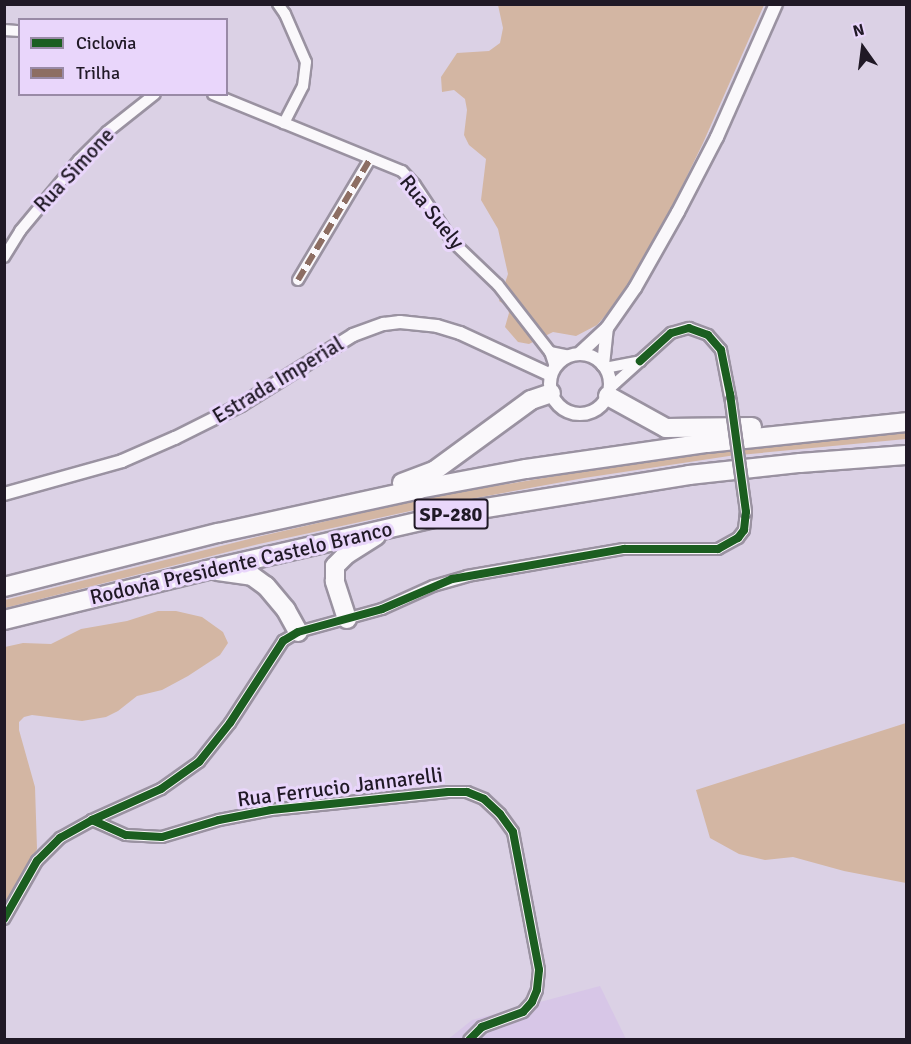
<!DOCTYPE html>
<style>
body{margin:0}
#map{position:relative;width:911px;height:1044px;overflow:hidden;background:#dbd1e5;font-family:Signika,sans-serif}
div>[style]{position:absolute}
.built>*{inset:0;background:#d7c6e7}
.green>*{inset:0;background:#d3b6a3}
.roads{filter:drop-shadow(2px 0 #9a92a1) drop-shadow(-2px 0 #9a92a1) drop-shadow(0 2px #9a92a1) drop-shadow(0 -2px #9a92a1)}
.minor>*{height:10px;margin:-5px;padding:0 5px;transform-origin:5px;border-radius:5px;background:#faf8fb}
.tertiary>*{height:12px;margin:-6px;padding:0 6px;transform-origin:6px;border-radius:6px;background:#faf8fb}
.tertiary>.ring{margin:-6px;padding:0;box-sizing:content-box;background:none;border:12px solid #faf8fb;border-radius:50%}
.motorway>*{height:18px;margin:-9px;padding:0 9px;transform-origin:9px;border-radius:9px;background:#faf8fb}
.bridges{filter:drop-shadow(2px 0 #9a92a1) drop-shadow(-2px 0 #9a92a1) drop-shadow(0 2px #9a92a1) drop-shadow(0 -2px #9a92a1)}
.minor-bridge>*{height:10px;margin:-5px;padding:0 5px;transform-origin:5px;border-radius:5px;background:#faf8fb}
.quiet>*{height:6px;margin-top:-3px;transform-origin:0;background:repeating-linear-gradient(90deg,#8d6e63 0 12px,transparent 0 18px)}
.cycleway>*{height:8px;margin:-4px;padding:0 4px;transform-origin:4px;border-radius:4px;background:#1b5e20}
span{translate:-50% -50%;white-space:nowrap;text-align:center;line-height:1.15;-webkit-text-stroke:6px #e9d6fb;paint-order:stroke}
.shield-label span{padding:2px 4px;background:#e9d6fb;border:2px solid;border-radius:4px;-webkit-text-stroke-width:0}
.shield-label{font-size:20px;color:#201926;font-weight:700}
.street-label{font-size:21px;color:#201926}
.frame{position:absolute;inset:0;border:6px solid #201926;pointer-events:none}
.legend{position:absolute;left:18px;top:18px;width:210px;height:78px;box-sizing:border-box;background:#e9d6fb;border:2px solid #998aa6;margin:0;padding:8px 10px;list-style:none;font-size:18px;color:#201926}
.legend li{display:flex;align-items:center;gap:12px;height:30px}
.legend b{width:30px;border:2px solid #998aa6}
.north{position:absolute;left:833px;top:18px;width:60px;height:60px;-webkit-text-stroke:4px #e9d6fb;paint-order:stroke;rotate:346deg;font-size:16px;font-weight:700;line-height:24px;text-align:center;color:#201926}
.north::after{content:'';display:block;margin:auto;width:21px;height:27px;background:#201926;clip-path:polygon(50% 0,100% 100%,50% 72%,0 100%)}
</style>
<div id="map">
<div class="built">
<i style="clip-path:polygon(600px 986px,626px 1039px,447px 1040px,472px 1020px)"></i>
</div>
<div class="green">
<i style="clip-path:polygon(498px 5px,764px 5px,703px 143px,643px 267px,627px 291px,597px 325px,576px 336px,553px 332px,529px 344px,518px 342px,505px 327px,509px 313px,507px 306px,499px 301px,508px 274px,498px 229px,481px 200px,486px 159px,469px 145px,464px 135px,467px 110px,465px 99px,454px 90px,442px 92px,441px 77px,457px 53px,489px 51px,500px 43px,503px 28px)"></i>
<i style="clip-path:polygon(906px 431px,906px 439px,729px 456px,584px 478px,438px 505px,259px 544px,5px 608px,5px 600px,257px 537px,436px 496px,728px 447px)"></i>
<i style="clip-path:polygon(158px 611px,176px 611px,202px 617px,223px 632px,228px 643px,220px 655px,188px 676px,162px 690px,137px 696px,118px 711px,106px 717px,82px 721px,32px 715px,24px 717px,19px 722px,19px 730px,35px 787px,37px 849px,5px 909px,5px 647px,23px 643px,51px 644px,81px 629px,127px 621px)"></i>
<i style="clip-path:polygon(906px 723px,906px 883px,844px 871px,793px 857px,765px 860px,739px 854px,710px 838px,696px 790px)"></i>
</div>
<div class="roads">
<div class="minor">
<i style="left:278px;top:4px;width:12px;rotate:55deg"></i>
<i style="left:285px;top:14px;width:52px;rotate:66.4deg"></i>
<i style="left:306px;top:62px;width:24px;rotate:97deg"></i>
<i style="left:303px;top:86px;width:42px;rotate:117.2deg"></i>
<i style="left:4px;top:30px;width:16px;rotate:4deg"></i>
<i style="left:213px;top:94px;width:204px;rotate:22.2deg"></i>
<i style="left:402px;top:171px;width:19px;rotate:47deg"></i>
<i style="left:415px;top:185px;width:69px;rotate:56.3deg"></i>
<i style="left:453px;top:242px;width:62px;rotate:43.7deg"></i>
<i style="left:498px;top:285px;width:85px;rotate:52.2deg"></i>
<i style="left:4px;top:257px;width:31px;rotate:-58deg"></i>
<i style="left:20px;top:231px;width:92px;rotate:-50.3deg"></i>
<i style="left:79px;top:160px;width:40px;rotate:-45deg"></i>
<i style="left:107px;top:132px;width:61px;rotate:-38.4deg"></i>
<i style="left:298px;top:280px;width:141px;rotate:-59.2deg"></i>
<i style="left:640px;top:361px;width:42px;rotate:-42.1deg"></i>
<i style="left:671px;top:333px;width:19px;rotate:-16deg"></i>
<i style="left:689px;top:328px;width:20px;rotate:20deg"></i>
<i style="left:708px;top:335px;width:20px;rotate:49deg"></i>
<i style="left:721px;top:350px;width:53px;rotate:79.1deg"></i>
<i style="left:555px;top:367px;width:16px;rotate:-108deg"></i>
<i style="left:550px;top:352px;width:20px;rotate:11deg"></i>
<i style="left:605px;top:368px;width:36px;rotate:-11deg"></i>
<i style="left:640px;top:361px;width:40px;rotate:138deg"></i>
<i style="left:92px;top:820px;width:37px;rotate:24deg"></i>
<i style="left:126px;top:835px;width:36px;rotate:3deg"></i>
<i style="left:162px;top:837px;width:59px;rotate:-16.6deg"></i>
<i style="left:219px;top:820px;width:53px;rotate:-10.9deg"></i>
<i style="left:271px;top:810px;width:178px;rotate:-5.8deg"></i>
<i style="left:448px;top:792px;width:19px"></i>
<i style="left:467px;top:792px;width:18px;rotate:22deg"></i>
<i style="left:484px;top:799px;width:22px;rotate:43deg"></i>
<i style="left:500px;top:814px;width:22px;rotate:54deg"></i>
<i style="left:513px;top:832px;width:140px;rotate:79.3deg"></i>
<i style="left:539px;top:970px;width:20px;rotate:96deg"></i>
<i style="left:537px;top:990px;width:13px;rotate:113deg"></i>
<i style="left:532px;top:1002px;width:13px;rotate:132deg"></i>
<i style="left:523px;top:1012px;width:44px;rotate:159.9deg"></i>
<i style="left:482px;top:1027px;width:18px;rotate:135deg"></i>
<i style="left:4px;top:919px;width:67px;rotate:-60.4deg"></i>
<i style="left:37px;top:861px;width:33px;rotate:-45deg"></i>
<i style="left:60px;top:838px;width:37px;rotate:-29deg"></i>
<i style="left:92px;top:820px;width:76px;rotate:-24.2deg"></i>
<i style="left:161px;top:789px;width:47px;rotate:-35.4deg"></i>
<i style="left:199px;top:762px;width:50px;rotate:-51.5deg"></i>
<i style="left:230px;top:723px;width:98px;rotate:-57.1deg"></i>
<i style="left:283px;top:641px;width:17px;rotate:-31deg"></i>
<i style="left:298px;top:632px;width:87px;rotate:-15.3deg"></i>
<i style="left:382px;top:609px;width:56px;rotate:-24.3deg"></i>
<i style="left:433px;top:586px;width:35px;rotate:-16deg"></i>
<i style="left:467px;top:576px;width:159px;rotate:-9.8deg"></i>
<i style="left:624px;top:549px;width:94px"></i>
<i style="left:718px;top:549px;width:23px;rotate:-29deg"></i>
<i style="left:738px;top:538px;width:10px;rotate:-53deg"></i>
<i style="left:744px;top:530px;width:18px;rotate:-84deg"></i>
</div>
<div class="tertiary">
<i style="left:579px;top:354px;width:38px;rotate:-43deg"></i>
<i style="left:607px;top:328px;width:49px;rotate:-55deg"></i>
<i style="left:635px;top:288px;width:87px;rotate:-60.5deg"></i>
<i style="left:678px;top:212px;width:85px;rotate:-62.5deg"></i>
<i style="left:717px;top:137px;width:145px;rotate:-66.1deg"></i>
<i class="ring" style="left:550px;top:354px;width:48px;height:48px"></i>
<i style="left:603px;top:365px;width:37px;rotate:-84deg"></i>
<i style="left:4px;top:494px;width:123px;rotate:-15.6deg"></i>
<i style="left:122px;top:461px;width:58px;rotate:-23.5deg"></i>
<i style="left:175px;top:438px;width:74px;rotate:-26.6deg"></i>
<i style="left:241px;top:405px;width:132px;rotate:-32deg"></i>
<i style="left:353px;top:335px;width:33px;rotate:-20deg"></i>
<i style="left:384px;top:324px;width:16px;rotate:-7deg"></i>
<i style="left:400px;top:322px;width:37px;rotate:6deg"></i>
<i style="left:437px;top:326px;width:24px;rotate:17deg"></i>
<i style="left:460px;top:333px;width:100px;rotate:24.8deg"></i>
</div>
<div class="motorway">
<i style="left:608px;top:396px;width:66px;rotate:28.9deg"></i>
<i style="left:666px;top:428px;width:86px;rotate:-0.7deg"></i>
<i style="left:402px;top:483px;width:34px;rotate:-21deg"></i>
<i style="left:434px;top:471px;width:120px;rotate:-36.2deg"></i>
<i style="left:531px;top:400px;width:21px;rotate:-19deg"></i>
<i style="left:218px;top:571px;width:34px;rotate:8deg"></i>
<i style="left:252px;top:576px;width:17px;rotate:36deg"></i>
<i style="left:266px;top:586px;width:31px;rotate:50deg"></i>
<i style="left:286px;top:610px;width:25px;rotate:61deg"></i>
<i style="left:4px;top:587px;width:221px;rotate:-14.2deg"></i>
<i style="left:218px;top:533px;width:206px;rotate:-12.3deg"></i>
<i style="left:419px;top:489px;width:109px;rotate:-10.6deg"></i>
<i style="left:526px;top:469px;width:183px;rotate:-8.2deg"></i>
<i style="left:707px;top:443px;width:200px;rotate:-6deg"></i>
<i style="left:347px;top:619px;width:40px;rotate:-108deg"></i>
<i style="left:335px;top:581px;width:15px;rotate:-90deg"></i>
<i style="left:335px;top:566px;width:17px;rotate:-45deg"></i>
<i style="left:347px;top:554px;width:34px;rotate:-32deg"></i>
<i style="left:4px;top:620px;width:209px;rotate:-13.8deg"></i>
<i style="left:207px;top:570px;width:261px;rotate:-12.9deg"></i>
<i style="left:461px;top:512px;width:231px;rotate:-9.2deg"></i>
<i style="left:689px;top:475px;width:112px;rotate:-6.2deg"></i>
<i style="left:800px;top:463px;width:106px;rotate:-4.3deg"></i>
</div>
</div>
<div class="bridges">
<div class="minor-bridge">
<i style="left:731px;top:402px;width:111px;rotate:82.2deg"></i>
</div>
</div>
<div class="quiet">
<i style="left:298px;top:280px;width:141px;rotate:-59.2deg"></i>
</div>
<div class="cycleway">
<i style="left:92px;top:820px;width:37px;rotate:24deg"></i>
<i style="left:126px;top:835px;width:36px;rotate:3deg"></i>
<i style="left:162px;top:837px;width:59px;rotate:-16.6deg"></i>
<i style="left:219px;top:820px;width:53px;rotate:-10.9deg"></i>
<i style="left:271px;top:810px;width:178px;rotate:-5.8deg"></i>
<i style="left:448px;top:792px;width:19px"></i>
<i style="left:467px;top:792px;width:18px;rotate:22deg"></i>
<i style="left:484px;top:799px;width:22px;rotate:43deg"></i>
<i style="left:500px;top:814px;width:22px;rotate:54deg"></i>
<i style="left:513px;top:832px;width:140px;rotate:79.3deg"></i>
<i style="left:539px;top:970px;width:20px;rotate:96deg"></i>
<i style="left:537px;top:990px;width:13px;rotate:113deg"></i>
<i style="left:532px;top:1002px;width:13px;rotate:132deg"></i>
<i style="left:523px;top:1012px;width:44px;rotate:159.9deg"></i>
<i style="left:482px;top:1027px;width:18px;rotate:135deg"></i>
<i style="left:4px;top:919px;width:67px;rotate:-60.4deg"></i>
<i style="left:37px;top:861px;width:33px;rotate:-45deg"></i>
<i style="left:60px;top:838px;width:37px;rotate:-29deg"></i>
<i style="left:92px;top:820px;width:76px;rotate:-24.2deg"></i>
<i style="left:161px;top:789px;width:47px;rotate:-35.4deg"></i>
<i style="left:199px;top:762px;width:50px;rotate:-51.5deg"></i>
<i style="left:230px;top:723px;width:98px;rotate:-57.1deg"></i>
<i style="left:283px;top:641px;width:17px;rotate:-31deg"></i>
<i style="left:298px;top:632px;width:87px;rotate:-15.3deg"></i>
<i style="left:382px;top:609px;width:76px;rotate:-23.2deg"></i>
<i style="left:452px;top:579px;width:175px;rotate:-9.9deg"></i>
<i style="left:624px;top:549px;width:94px"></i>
<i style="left:718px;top:549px;width:23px;rotate:-29deg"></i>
<i style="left:738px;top:538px;width:10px;rotate:-53deg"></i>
<i style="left:744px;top:530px;width:18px;rotate:-84deg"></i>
<i style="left:746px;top:512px;width:119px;rotate:-97.7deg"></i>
<i style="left:730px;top:394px;width:45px;rotate:-101.6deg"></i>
<i style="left:721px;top:350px;width:20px;rotate:-131deg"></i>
<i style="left:708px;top:335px;width:20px;rotate:-160deg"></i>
<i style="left:689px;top:328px;width:19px;rotate:164deg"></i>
<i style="left:671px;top:333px;width:42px;rotate:137.9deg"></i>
</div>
<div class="shield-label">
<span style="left:451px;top:514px">SP-280</span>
</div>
<div class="street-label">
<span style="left:74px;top:170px;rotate:-47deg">Rua Simone</span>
<span style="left:432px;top:212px;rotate:51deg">Rua Suely</span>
<span style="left:278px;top:380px;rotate:-31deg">Estrada Imperial</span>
<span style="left:241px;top:563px;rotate:-13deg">Rodovia Presidente Castelo Branco</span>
<span style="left:340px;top:787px;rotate:-7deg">Rua Ferrucio Jannarelli</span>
</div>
<div class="frame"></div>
<ul class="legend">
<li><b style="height:8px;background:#1b5e20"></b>Ciclovia</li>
<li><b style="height:8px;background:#8d6e63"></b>Trilha</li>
</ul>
<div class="north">N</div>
</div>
